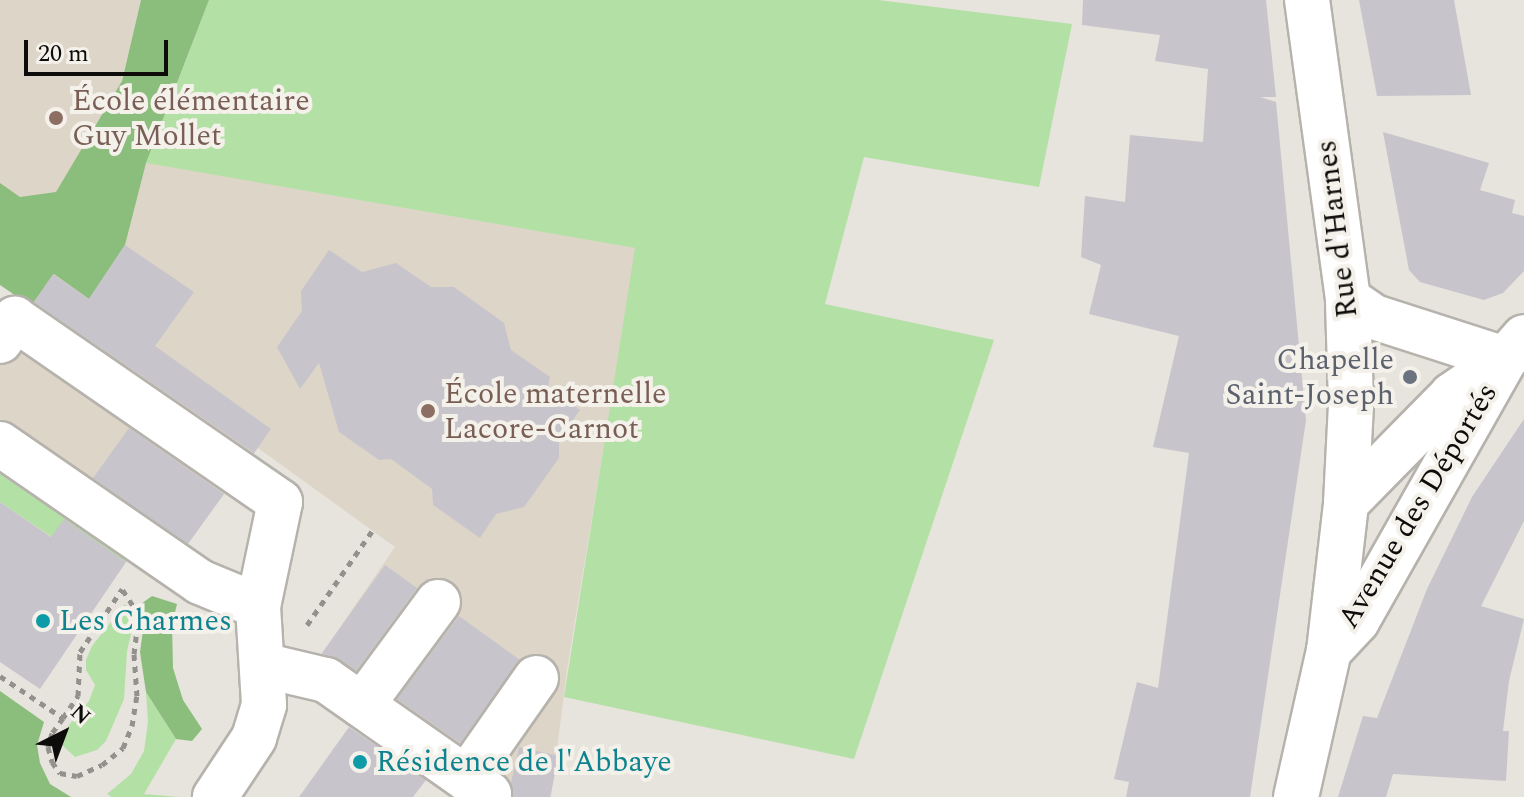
<!DOCTYPE html>
<meta charset="utf-8">
<style>
body{margin:0}
#map{position:relative;width:1524px;height:797px;overflow:hidden;background:#e7e3dd;font-family:Spectral,serif}
div>[style]{position:absolute}
.built>*{inset:0;background:#ded5c9}
.green>*{inset:0;background:#b3e1a5}
.forest>*{inset:0;background:#8bbd7c}
.building>*{inset:0;background:#c7c5cb}
.path>*{height:5px;margin-top:-2.5px;transform-origin:0;background:repeating-linear-gradient(90deg,#93918c 0 6px,transparent 0 12px)}
.roads{filter:drop-shadow(2px 0 #b6b2ac) drop-shadow(-2px 0 #b6b2ac) drop-shadow(0 2px #b6b2ac) drop-shadow(0 -2px #b6b2ac)}
.minor>*{height:44px;margin:-22px;padding:0 22px;transform-origin:22px;border-radius:22px;background:#fff}
.dots>*{width:22px;height:22px;translate:-50% -50%;box-sizing:border-box;border:4px solid #f4f0ea;border-radius:50%}
span{translate:-50% -50%;white-space:nowrap;text-align:center;line-height:1.15;-webkit-text-stroke:8px #f4f0ea;paint-order:stroke}
.education-label{font-size:30px;color:#785e54}
.left{translate:0 -50%;text-align:left}
.street-label{font-size:30px;color:#0d0c0a}
.worship-label{font-size:30px;color:#5b616d}
.right{translate:-100% -50%;text-align:right}
.culture-label{font-size:30px;color:#0d838f}
.north{position:absolute;left:24px;top:693px;width:80px;height:80px;-webkit-text-stroke:6px #f4f0ea;paint-order:stroke;rotate:42deg;font-size:22px;font-weight:700;line-height:32px;text-align:center;color:#0d0c0a}
.north::after{content:'';display:block;margin:auto;width:28px;height:36px;background:#0d0c0a;clip-path:polygon(50% 0,100% 100%,50% 72%,0 100%)}
.scale{position:absolute;left:24px;top:40px;width:144px;height:36px;box-sizing:border-box;border:4px solid #0d0c0a;border-top:0;padding-left:10px;font-size:24px;line-height:28px;white-space:nowrap;color:#0d0c0a;-webkit-text-stroke:6px #f4f0ea;paint-order:stroke}
</style>
<div id="map">
<div class="built">
<i style="clip-path:polygon(0 0,141px 0,104px 155px,636px 248px,567px 670px,551px 797px,464px 797px,319px 658px,395px 547px,258px 448px,158px 583px,0 474px,0 325px,41px 265px,0 235px)"></i>
</div>
<div class="green">
<i style="clip-path:polygon(209px 0,878px 0,1072px 24px,1039px 187px,864px 157px,825px 304px,994px 340px,854px 759px,564px 697px,635px 248px,146px 163px)"></i>
<i style="clip-path:polygon(0 474px,127px 560px,114px 579px,0 502px)"></i>
<i style="clip-path:polygon(125px 604px,135px 617px,127px 651px,124px 699px,106px 741px,97px 750px,75px 757px,62px 745px,60px 736px,89px 701px,95px 685px,86px 670px,86px 660px,92px 646px)"></i>
<i style="clip-path:polygon(146px 692px,176px 739px,144px 794px,180px 797px,112px 797px,107px 794px,131px 774px,144px 751px,148px 722px)"></i>
</div>
<div class="forest">
<i style="clip-path:polygon(141px 0,209px 0,146px 163px,125px 245px,89px 299px,54px 274px,31px 306px,0 285px,0 183px,20px 197px,56px 192px,122px 81px)"></i>
<i style="clip-path:polygon(152px 596px,177px 604px,172px 625px,173px 668px,183px 700px,202px 729px,192px 741px,176px 739px,146px 692px,140px 652px,145px 616px,141px 604px)"></i>
<i style="clip-path:polygon(0 691px,44px 722px,37px 745px,40px 763px,50px 784px,71px 797px,0 797px)"></i>
</div>
<div class="building">
<i style="clip-path:polygon(1083px 0,1266px 0,1276px 97px,1260px 97px,1276px 102px,1306px 420px,1250px 797px,1126px 797px,1129px 782px,1114px 779px,1137px 682px,1158px 688px,1189px 453px,1153px 447px,1179px 336px,1089px 314px,1101px 265px,1081px 257px,1085px 196px,1125px 202px,1130px 135px,1203px 142px,1208px 69px,1155px 61px,1160px 35px,1082px 25px)"></i>
<i style="clip-path:polygon(1359px 0,1454px 0,1471px 95px,1377px 96px)"></i>
<i style="clip-path:polygon(1383px 132px,1489px 163px,1480px 190px,1515px 200px,1512px 213px,1524px 216px,1524px 271px,1503px 293px,1484px 300px,1420px 282px,1409px 270px)"></i>
<i style="clip-path:polygon(125px 245px,194px 292px,155px 346px,271px 429px,254px 453px,34px 302px,53px 274px,89px 299px)"></i>
<i style="clip-path:polygon(329px 250px,362px 272px,396px 263px,431px 287px,454px 287px,504px 323px,511px 350px,550px 377px,548px 387px,580px 410px,559px 439px,559px 458px,524px 507px,496px 514px,480px 538px,433px 505px,432px 489px,391px 459px,379px 460px,339px 432px,319px 363px,300px 389px,277px 347px,302px 311px,301px 291px)"></i>
<i style="clip-path:polygon(1524px 419px,1524px 521px,1481px 606px,1524px 619px,1509px 681px,1503px 731px,1509px 731px,1506px 781px,1393px 774px,1386px 797px,1338px 797px,1363px 716px,1377px 718px,1427px 589px,1472px 497px)"></i>
<i style="clip-path:polygon(129px 428px,224px 494px,188px 544px,93px 478px)"></i>
<i style="clip-path:polygon(0 502px,51px 537px,64px 519px,126px 562px,40px 689px,0 662px)"></i>
<i style="clip-path:polygon(385px 565px,417px 588px,356px 671px,322px 653px)"></i>
<i style="clip-path:polygon(459px 616px,520px 660px,460px 743px,397px 699px)"></i>
<i style="clip-path:polygon(349px 727px,426px 780px,413px 797px,299px 797px)"></i>
<i style="clip-path:polygon(519px 747px,559px 756px,550px 797px,513px 797px,511px 783px)"></i>
</div>
<div class="path">
<i style="left:307px;top:625px;width:114px;rotate:-55.3deg"></i>
<i style="left:0;top:676px;width:76px;rotate:33.7deg"></i>
<i style="left:63px;top:718px;width:27px;rotate:-56deg"></i>
<i style="left:78px;top:696px;width:44px;rotate:-87.4deg"></i>
<i style="left:80px;top:652px;width:76px;rotate:-56.3deg"></i>
<i style="left:63px;top:718px;width:19px;rotate:126deg"></i>
<i style="left:52px;top:733px;width:15px;rotate:106deg"></i>
<i style="left:48px;top:747px;width:16px;rotate:75deg"></i>
<i style="left:52px;top:762px;width:14px;rotate:54deg"></i>
<i style="left:60px;top:773px;width:17px;rotate:10deg"></i>
<i style="left:77px;top:776px;width:27px;rotate:-24deg"></i>
<i style="left:102px;top:765px;width:27px;rotate:-39deg"></i>
<i style="left:123px;top:748px;width:24px;rotate:-68deg"></i>
<i style="left:132px;top:726px;width:30px;rotate:-81deg"></i>
<i style="left:137px;top:696px;width:42px;rotate:-94.1deg"></i>
<i style="left:134px;top:654px;width:39px;rotate:-83deg"></i>
<i style="left:139px;top:615px;width:31px;rotate:-123deg"></i>
</div>
<div class="roads">
<div class="minor">
<i style="left:1348px;top:299px;width:32px;rotate:35deg"></i>
<i style="left:1374px;top:317px;width:138px;rotate:17.8deg"></i>
<i style="left:0;top:341px;width:27px;rotate:-56deg"></i>
<i style="left:15px;top:319px;width:322px;rotate:34.6deg"></i>
<i style="left:280px;top:502px;width:106px;rotate:101.9deg"></i>
<i style="left:258px;top:606px;width:99px;rotate:86.5deg"></i>
<i style="left:264px;top:705px;width:34px;rotate:107deg"></i>
<i style="left:254px;top:738px;width:71px;rotate:123.5deg"></i>
<i style="left:0;top:444px;width:243px;rotate:34.6deg"></i>
<i style="left:200px;top:582px;width:63px;rotate:22.5deg"></i>
<i style="left:1346px;top:503px;width:151px;rotate:-45.5deg"></i>
<i style="left:1452px;top:395px;width:53px;rotate:-34.3deg"></i>
<i style="left:1329px;top:651px;width:41px;rotate:-47deg"></i>
<i style="left:1357px;top:621px;width:301px;rotate:-60.5deg"></i>
<i style="left:1505px;top:359px;width:29px;rotate:-49deg"></i>
<i style="left:262px;top:665px;width:66px;rotate:13.2deg"></i>
<i style="left:326px;top:680px;width:199px;rotate:35deg"></i>
<i style="left:489px;top:794px;width:3px;rotate:108deg"></i>
<i style="left:362px;top:705px;width:128px;rotate:-53.6deg"></i>
<i style="left:466px;top:778px;width:122px;rotate:-55deg"></i>
<i style="left:1296px;top:797px;width:150px;rotate:-77.3deg"></i>
<i style="left:1329px;top:651px;width:149px;rotate:-83.4deg"></i>
<i style="left:1346px;top:503px;width:100px;rotate:-87.1deg"></i>
<i style="left:1351px;top:403px;width:104px;rotate:-91.7deg"></i>
<i style="left:1348px;top:299px;width:302px;rotate:-97.8deg"></i>
</div>
</div>
<div class="dots">
<i style="left:56px;top:118px;background:#8d6e63"></i>
<i style="left:1410px;top:377px;background:#6b7280"></i>
<i style="left:428px;top:411px;background:#8d6e63"></i>
<i style="left:43px;top:621px;background:#0f9aa8"></i>
<i style="left:360px;top:762px;background:#0f9aa8"></i>
</div>
<div class="education-label">
<span class="left" style="left:72px;top:118px">École élémentaire<br>Guy Mollet</span>
<span class="left" style="left:444px;top:411px">École maternelle<br>Lacore-Carnot</span>
</div>
<div class="street-label">
<span style="left:1337px;top:229px;rotate:-97deg">Rue d'Harnes</span>
<span style="left:1418px;top:506px;rotate:-59deg">Avenue des Déportés</span>
</div>
<div class="worship-label">
<span class="right" style="left:1394px;top:377px">Chapelle<br>Saint-Joseph</span>
</div>
<div class="culture-label">
<span class="left" style="left:59px;top:621px">Les Charmes</span>
<span class="left" style="left:376px;top:762px">Résidence de l'Abbaye</span>
</div>
<div class="north">N</div>
<div class="scale">20 m</div>
</div>
